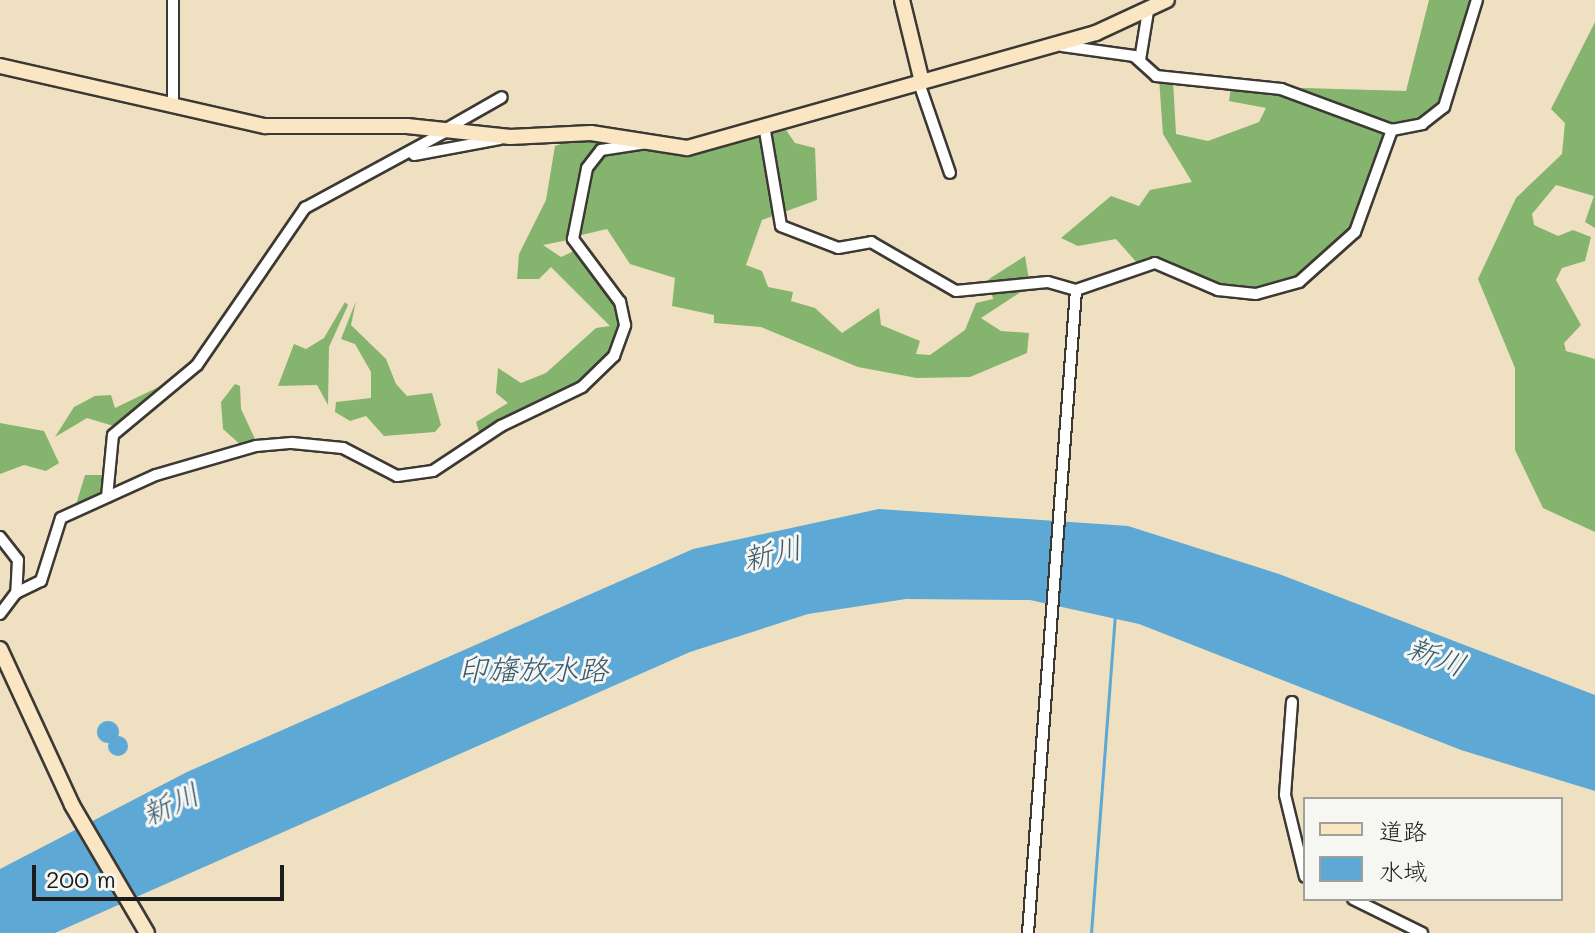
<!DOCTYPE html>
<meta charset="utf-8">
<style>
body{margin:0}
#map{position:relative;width:1595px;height:933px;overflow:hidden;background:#eee0c1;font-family:Mali,"Klee One",sans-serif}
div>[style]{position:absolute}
.forest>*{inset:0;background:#84b46d}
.water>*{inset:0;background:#5da8d5}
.round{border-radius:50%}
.stream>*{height:3px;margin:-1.5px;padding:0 1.5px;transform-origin:1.5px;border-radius:1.5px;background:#5da8d5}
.roads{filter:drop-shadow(2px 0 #3c3935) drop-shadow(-2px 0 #3c3935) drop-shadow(0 2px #3c3935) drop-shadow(0 -2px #3c3935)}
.street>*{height:10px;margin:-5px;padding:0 5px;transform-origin:5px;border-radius:5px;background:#fff}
.secondary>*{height:14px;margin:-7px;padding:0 7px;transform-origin:7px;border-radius:7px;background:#fbe6c3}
span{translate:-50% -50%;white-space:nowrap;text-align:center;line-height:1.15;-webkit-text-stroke:6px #f6f6f2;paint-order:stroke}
.water-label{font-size:30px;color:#395b6f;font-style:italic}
.legend{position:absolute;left:1303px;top:797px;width:260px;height:104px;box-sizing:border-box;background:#f6f6f2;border:2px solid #9f9f9c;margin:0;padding:10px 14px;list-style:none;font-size:24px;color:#1c1c1c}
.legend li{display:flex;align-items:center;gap:16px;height:40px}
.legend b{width:40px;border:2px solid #9f9f9c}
.scale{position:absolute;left:32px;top:865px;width:252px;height:36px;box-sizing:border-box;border:4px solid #1c1c1c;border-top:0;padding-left:10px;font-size:24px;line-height:28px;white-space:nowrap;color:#1c1c1c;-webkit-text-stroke:6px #f6f6f2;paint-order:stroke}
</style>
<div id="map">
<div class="forest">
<i style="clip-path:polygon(1429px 0,1475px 0,1442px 105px,1422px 121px,1381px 130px,1386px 141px,1361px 213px,1344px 239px,1289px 285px,1218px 287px,1160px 261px,1138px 264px,1116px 239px,1078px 246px,1061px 238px,1111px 196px,1139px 206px,1150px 190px,1192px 182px,1163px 134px,1159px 78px,1173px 81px,1176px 134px,1208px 141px,1259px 122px,1266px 108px,1229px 101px,1231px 86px,1406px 91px)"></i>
<i style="clip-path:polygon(1595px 22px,1595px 228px,1585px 222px,1594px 196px,1556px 185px,1532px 214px,1534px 225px,1558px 236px,1573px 230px,1591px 237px,1585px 261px,1562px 268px,1556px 280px,1581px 325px,1564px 343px,1566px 351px,1595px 359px,1595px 532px,1543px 508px,1515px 450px,1515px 368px,1478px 279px,1516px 198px,1562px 154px,1565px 123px,1551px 109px)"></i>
<i style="clip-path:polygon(786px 130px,795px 143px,815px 148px,817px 200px,762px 220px,746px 265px,762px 271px,768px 287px,793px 292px,791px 301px,815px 308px,842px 333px,879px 308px,881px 325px,920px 341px,916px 354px,930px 355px,965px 330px,976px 303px,993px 299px,989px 279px,1025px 256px,1030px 286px,981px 318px,1001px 331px,1029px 333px,1027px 353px,970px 377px,917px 378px,858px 367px,761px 327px,714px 323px,714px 315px,672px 306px,675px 278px,630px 264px,607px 229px,577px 236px,580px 208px,573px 209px,568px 240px,543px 245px,561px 257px,576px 250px,615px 301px,624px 327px,616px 347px,574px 389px,479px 432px,476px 422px,508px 403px,496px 393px,498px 368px,521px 383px,546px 373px,596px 328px,610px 326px,551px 267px,539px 279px,517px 279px,519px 254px,546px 200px,555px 146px,584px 137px,680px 155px)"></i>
<i style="clip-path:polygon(356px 301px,351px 325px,386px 359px,396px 384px,407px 396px,432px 393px,441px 425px,435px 432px,384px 436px,366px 416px,350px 421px,335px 412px,336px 402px,371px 398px,371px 372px,355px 344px,341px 339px)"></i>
<i style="clip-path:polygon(345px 302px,348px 305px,329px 347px,328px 405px,317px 385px,278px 386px,294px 344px,306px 349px,324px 338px)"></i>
<i style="clip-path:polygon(175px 379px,117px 427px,87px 418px,55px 437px,74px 407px,95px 396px,111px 395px,115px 408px)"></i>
<i style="clip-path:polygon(235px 384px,240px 386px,241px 409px,257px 443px,242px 446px,223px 429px,221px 402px)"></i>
<i style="clip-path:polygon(0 423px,44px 431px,59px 463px,46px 471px,24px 465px,0 474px)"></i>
<i style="clip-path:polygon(85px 475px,103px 475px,102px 495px,75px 508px)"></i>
</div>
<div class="water">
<i style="clip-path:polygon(879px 509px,1128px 526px,1279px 574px,1595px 695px,1595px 791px,1461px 750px,1139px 624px,1030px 600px,906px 599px,808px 614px,690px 652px,55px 933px,0 933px,0 869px,187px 772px,693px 549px)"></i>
<i class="round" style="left:97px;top:721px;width:22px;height:22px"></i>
<i class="round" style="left:108px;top:736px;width:20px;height:20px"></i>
</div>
<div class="stream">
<i style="left:1091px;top:933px;width:320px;rotate:-85.7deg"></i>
</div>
<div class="roads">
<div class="street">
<i style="left:1062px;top:46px;width:73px;rotate:7.9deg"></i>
<i style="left:1134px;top:56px;width:30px;rotate:42deg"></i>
<i style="left:1156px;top:76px;width:126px;rotate:5.9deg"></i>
<i style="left:1281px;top:89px;width:118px;rotate:20.3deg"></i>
<i style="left:1392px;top:130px;width:31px;rotate:-11deg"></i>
<i style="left:1422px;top:124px;width:28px;rotate:-38deg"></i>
<i style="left:1444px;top:107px;width:112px;rotate:-72.9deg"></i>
<i style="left:1140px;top:60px;width:50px;rotate:-80.7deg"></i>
<i style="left:919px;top:83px;width:95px;rotate:71deg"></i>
<i style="left:173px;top:106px;width:106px;rotate:-90deg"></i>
<i style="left:446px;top:129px;width:64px;rotate:-29.7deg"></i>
<i style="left:765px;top:131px;width:96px;rotate:80.4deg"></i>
<i style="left:781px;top:226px;width:61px;rotate:21.1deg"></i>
<i style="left:838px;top:248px;width:34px;rotate:-10deg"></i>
<i style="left:871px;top:242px;width:98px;rotate:30deg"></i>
<i style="left:956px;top:291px;width:92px;rotate:-5.6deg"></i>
<i style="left:1048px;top:282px;width:29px;rotate:16deg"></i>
<i style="left:1076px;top:290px;width:83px;rotate:-18.9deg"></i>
<i style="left:1155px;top:263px;width:69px;rotate:23.2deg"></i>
<i style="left:1218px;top:290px;width:38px;rotate:6deg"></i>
<i style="left:1256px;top:294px;width:45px;rotate:-15.6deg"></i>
<i style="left:1299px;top:282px;width:75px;rotate:-41.8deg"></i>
<i style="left:1355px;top:232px;width:109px;rotate:-70.1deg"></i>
<i style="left:414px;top:155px;width:87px;rotate:-10.5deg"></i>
<i style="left:107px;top:497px;width:62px;rotate:-84.5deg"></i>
<i style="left:113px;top:435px;width:109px;rotate:-39.8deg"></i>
<i style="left:197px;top:365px;width:191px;rotate:-55.5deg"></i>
<i style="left:305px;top:208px;width:162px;rotate:-28.5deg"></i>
<i style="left:0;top:537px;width:29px;rotate:52deg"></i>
<i style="left:18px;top:560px;width:33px;rotate:93deg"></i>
<i style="left:0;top:614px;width:26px;rotate:-53deg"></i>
<i style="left:16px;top:593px;width:28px;rotate:-26deg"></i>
<i style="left:41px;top:581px;width:66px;rotate:-72.4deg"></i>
<i style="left:61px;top:518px;width:104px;rotate:-24.4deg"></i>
<i style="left:156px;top:475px;width:104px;rotate:-16.2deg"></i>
<i style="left:256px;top:446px;width:36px;rotate:-5deg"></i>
<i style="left:292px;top:443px;width:51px;rotate:5.6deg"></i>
<i style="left:343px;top:448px;width:61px;rotate:27.4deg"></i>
<i style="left:397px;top:476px;width:36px;rotate:-8deg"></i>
<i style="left:433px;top:471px;width:82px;rotate:-33.5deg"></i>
<i style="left:501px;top:426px;width:90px;rotate:-25.7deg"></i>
<i style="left:582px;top:387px;width:45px;rotate:-44.1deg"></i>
<i style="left:614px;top:356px;width:33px;rotate:-70deg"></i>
<i style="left:625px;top:325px;width:24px;rotate:-102deg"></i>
<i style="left:620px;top:302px;width:79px;rotate:-126.7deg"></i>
<i style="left:573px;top:239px;width:72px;rotate:-78.8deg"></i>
<i style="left:587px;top:168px;width:23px;rotate:-52deg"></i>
<i style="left:601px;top:150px;width:46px;rotate:-8.8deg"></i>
<i style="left:1292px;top:702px;width:93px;rotate:94.3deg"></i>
<i style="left:1285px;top:795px;width:84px;rotate:76.3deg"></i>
<i style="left:1353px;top:899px;width:77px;rotate:26.2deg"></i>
<i style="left:1028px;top:933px;width:645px;rotate:-85.73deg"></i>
</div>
<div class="secondary">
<i style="left:902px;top:0;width:84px;rotate:76.3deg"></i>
<i style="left:0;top:66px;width:272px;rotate:12.8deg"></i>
<i style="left:265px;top:126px;width:142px"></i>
<i style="left:407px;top:126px;width:104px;rotate:6.1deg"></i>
<i style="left:510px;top:137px;width:81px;rotate:-2.8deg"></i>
<i style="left:591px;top:133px;width:97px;rotate:8.9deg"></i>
<i style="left:687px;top:148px;width:425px;rotate:-15.7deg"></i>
<i style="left:1096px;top:33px;width:78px;rotate:-24.9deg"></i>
<i style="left:0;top:649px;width:172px;rotate:65.2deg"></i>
<i style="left:72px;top:805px;width:148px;rotate:59.6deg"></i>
</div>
</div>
<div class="water-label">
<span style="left:772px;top:552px;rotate:-13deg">新川</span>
<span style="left:1437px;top:655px;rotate:21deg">新川</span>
<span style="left:533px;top:668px">印旛放水路</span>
<span style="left:170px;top:803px;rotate:-24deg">新川</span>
</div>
<ul class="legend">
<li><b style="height:10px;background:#fbe6c3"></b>道路</li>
<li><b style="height:22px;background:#5da8d5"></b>水域</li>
</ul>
<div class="scale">200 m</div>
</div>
